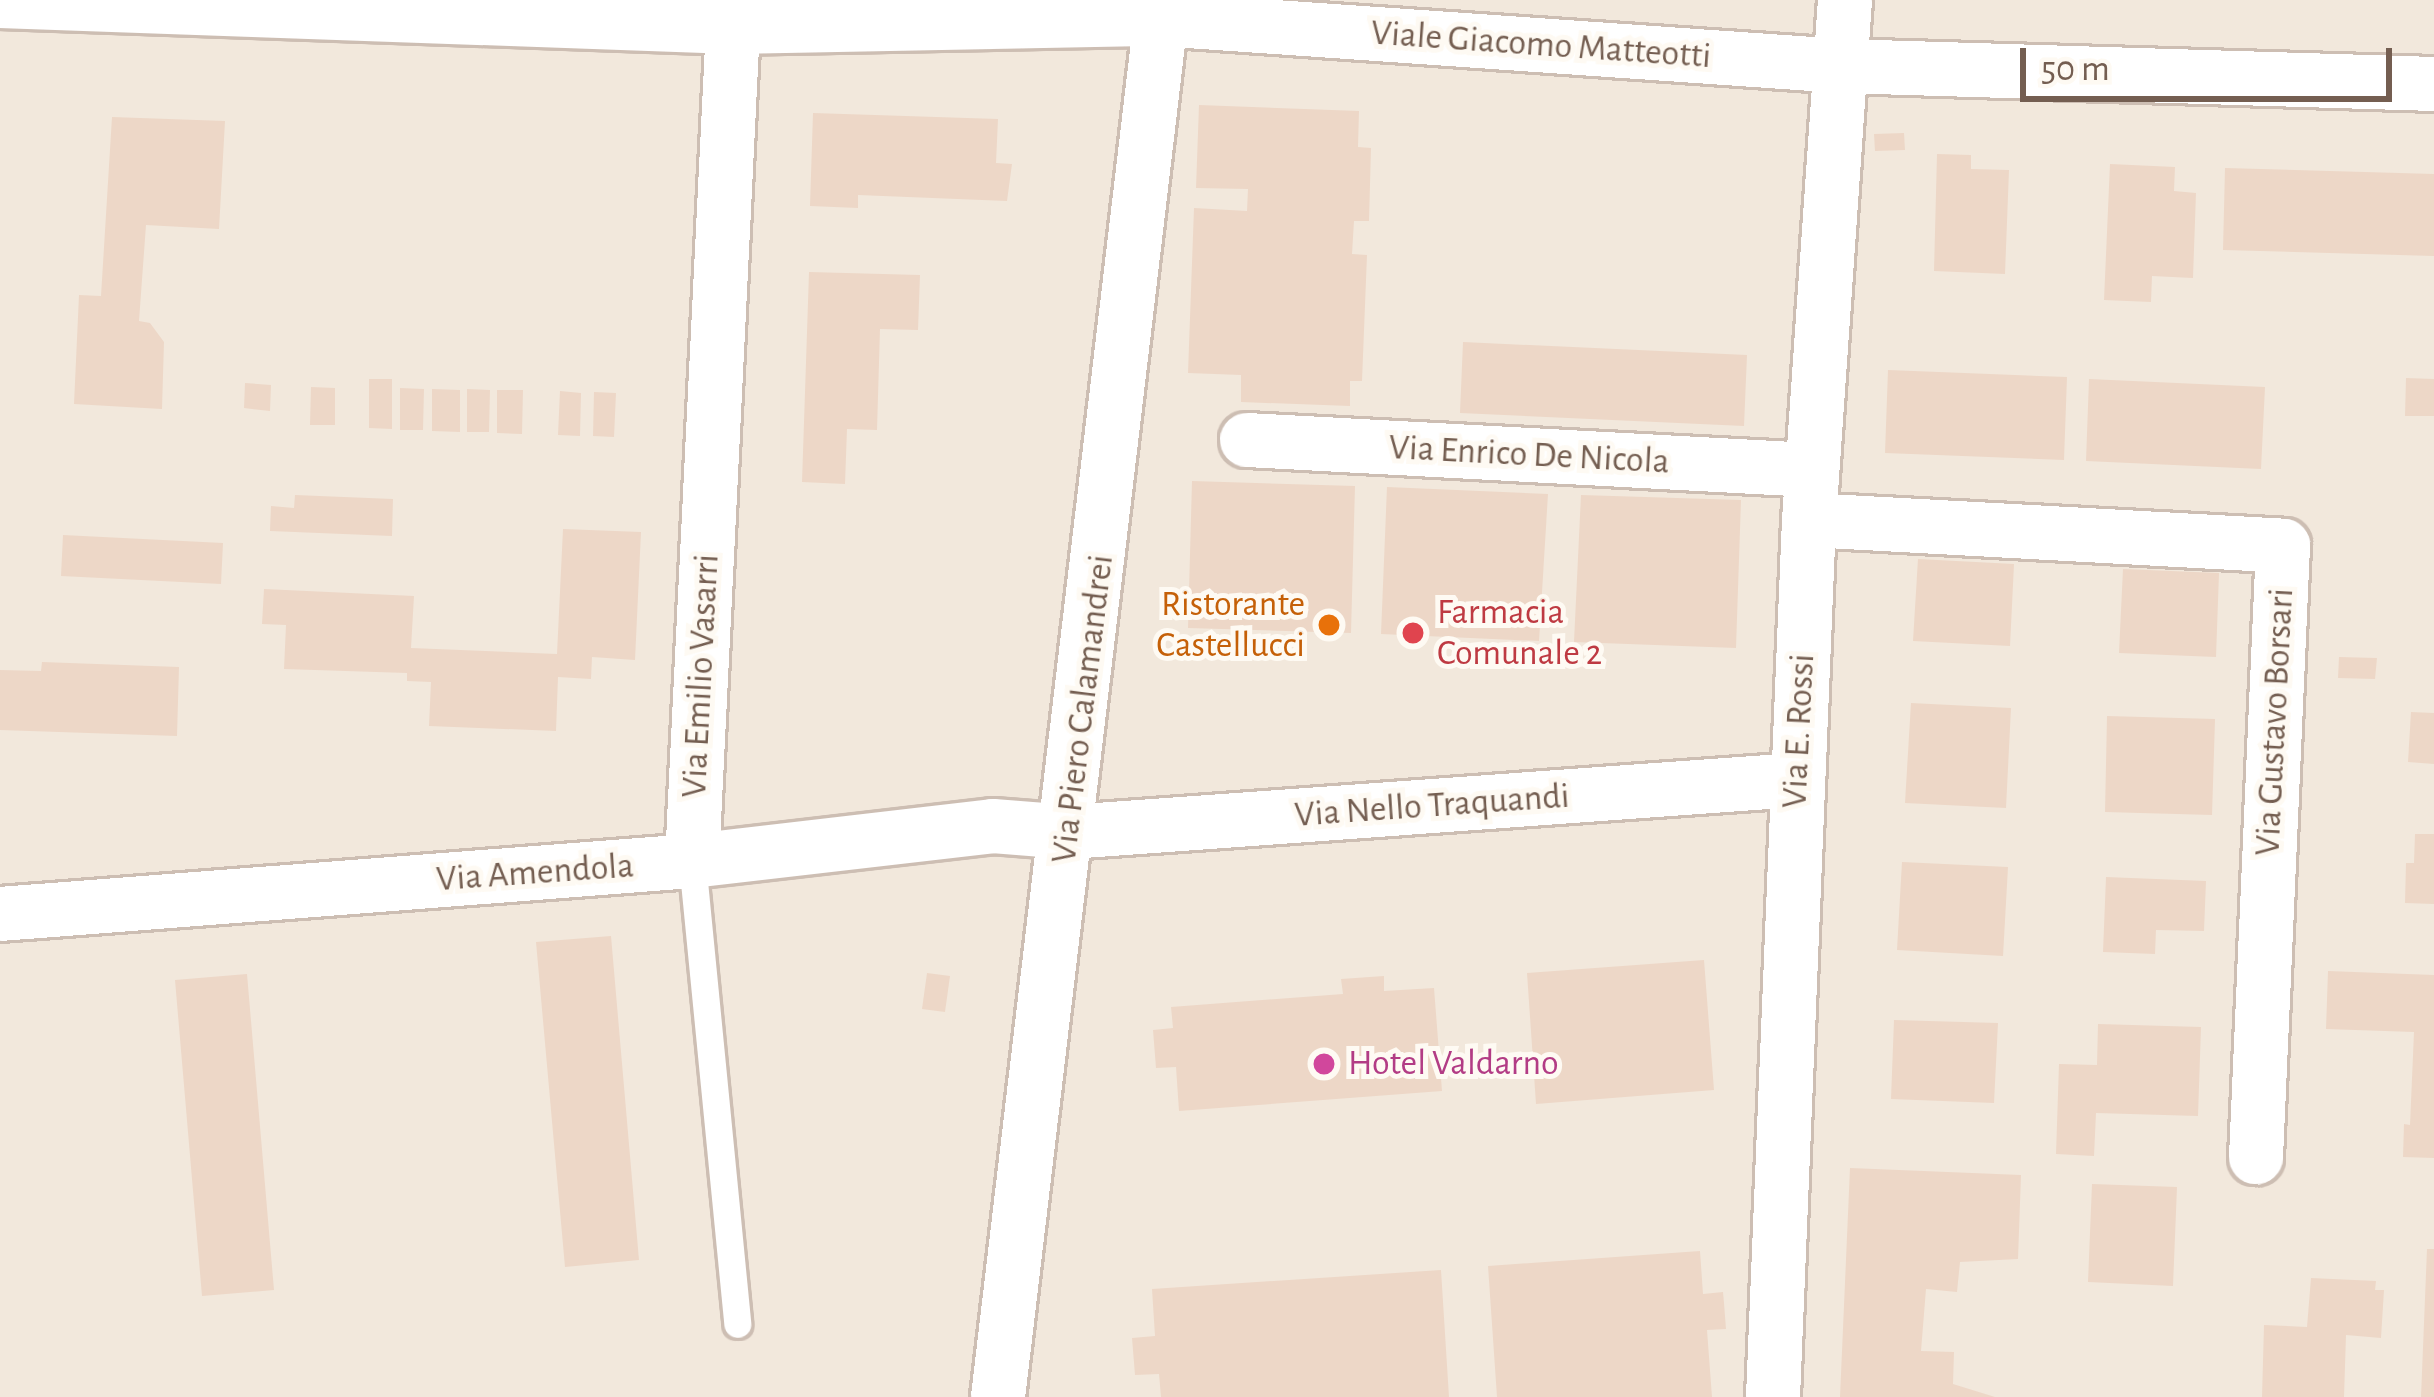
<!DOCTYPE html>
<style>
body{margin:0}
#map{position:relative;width:2434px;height:1397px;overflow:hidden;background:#fbf5ed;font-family:"Alegreya Sans",sans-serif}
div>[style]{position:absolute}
.residential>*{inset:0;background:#f2e8dc}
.building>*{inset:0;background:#edd7c7}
.roads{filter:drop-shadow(3px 0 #cdbeb3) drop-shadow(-3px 0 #cdbeb3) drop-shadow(0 3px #cdbeb3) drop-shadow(0 -3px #cdbeb3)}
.lane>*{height:27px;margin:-13.5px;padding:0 13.5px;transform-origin:13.5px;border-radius:13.5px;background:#fff}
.street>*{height:54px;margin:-27px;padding:0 27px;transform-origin:27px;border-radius:27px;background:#fff}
.dots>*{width:33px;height:33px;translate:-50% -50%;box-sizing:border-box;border:6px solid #fefaf3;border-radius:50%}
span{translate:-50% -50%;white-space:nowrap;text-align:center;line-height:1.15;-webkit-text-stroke:10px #fefaf3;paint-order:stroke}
.street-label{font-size:36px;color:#745e51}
.food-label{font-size:36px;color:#c56008}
.right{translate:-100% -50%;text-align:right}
.health-label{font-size:36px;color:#be3a42}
.left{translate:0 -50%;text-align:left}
.hotel-label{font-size:36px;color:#b23c85}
.scale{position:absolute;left:2020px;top:48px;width:372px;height:54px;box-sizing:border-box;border:6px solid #745e51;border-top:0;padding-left:15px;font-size:36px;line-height:42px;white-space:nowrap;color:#745e51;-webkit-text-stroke:9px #fefaf3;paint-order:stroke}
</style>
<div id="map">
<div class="residential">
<i style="clip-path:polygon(0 0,2434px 0,2434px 1397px,0 1397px)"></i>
</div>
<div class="building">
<i style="clip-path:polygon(1199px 105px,1359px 111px,1358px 147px,1371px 148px,1369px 221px,1354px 221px,1352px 254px,1367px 255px,1362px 381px,1350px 381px,1350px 406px,1241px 402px,1241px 375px,1188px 373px,1194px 208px,1247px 211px,1248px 189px,1196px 188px)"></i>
<i style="clip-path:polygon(813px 113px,998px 119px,996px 163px,1012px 164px,1007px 201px,858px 195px,858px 208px,810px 206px)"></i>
<i style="clip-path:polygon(112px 117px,225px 121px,219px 229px,146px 225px,139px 321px,150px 323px,164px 342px,162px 409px,74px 404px,79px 295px,101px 296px)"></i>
<i style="clip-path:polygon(1904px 133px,1905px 150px,1875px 151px,1874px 134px)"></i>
<i style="clip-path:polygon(1937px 154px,1971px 155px,1971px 169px,2009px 170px,2005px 274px,1934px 271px)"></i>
<i style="clip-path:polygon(2110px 164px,2175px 167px,2174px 191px,2196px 193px,2193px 278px,2152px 276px,2151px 302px,2104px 300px)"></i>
<i style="clip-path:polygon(2225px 168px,2434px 174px,2434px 256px,2223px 250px)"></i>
<i style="clip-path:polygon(809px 272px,920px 275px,918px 330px,880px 329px,877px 430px,847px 429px,845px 484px,802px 482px)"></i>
<i style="clip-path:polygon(1463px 342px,1747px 355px,1744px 426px,1460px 413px)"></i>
<i style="clip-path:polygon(1888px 370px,2067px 377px,2064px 460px,1885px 453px)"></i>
<i style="clip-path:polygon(2406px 378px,2434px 379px,2434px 416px,2405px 416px)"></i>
<i style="clip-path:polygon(369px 379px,392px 379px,392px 429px,369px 428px)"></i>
<i style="clip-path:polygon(2089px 379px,2265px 387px,2261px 469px,2086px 461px)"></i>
<i style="clip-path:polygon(245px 383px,271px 385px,270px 411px,244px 408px)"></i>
<i style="clip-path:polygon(311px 387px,335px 388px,335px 425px,310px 425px)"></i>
<i style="clip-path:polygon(400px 388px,424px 389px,423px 430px,400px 430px)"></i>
<i style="clip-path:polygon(432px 389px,460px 390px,460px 432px,432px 431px)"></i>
<i style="clip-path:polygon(467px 389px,490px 390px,489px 432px,467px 432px)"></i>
<i style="clip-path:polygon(497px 390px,523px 390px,522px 434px,497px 433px)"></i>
<i style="clip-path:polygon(560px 391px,581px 393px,580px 436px,558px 435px)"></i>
<i style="clip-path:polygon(594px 392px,616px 393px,614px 437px,593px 436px)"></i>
<i style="clip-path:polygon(1192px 481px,1355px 486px,1351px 633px,1188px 628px)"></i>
<i style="clip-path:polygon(1387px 487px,1548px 494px,1539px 641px,1381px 634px)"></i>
<i style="clip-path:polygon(295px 495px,393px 499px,392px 536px,270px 531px,271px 506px,294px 508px)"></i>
<i style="clip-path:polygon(1581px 495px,1741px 500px,1736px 648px,1574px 642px)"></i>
<i style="clip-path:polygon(563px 529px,641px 532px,635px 660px,592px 657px,591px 679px,558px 677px,556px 731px,429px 726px,431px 682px,407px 681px,407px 673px,284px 669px,286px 625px,262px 624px,264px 589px,414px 596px,411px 648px,557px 654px)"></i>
<i style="clip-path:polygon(63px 535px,223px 543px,221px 584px,61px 576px)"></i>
<i style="clip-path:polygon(1918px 559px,2014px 564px,2010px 646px,1913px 641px)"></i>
<i style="clip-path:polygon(2123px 569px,2219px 573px,2216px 657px,2119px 653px)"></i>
<i style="clip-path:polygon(2339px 657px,2377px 658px,2375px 679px,2338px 678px)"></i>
<i style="clip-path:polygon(42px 662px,179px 667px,177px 736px,0 730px,0 670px,41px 671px)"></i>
<i style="clip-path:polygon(1911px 703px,2011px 708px,2006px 808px,1905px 803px)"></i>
<i style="clip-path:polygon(2411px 712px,2434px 713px,2434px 764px,2408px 762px)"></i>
<i style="clip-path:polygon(2107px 716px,2215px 719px,2212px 815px,2105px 812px)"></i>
<i style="clip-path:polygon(2415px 834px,2434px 834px,2434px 904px,2405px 903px,2406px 863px,2414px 863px)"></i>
<i style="clip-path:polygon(1902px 862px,2008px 867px,2003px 956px,1897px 950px)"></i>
<i style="clip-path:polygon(2106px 877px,2206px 881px,2204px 931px,2156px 930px,2155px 954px,2103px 952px)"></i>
<i style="clip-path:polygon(611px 936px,639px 1260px,565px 1267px,536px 942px)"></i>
<i style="clip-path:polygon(1704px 960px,1714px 1090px,1536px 1104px,1527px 973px)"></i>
<i style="clip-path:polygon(2328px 971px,2434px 975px,2434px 1158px,2403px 1157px,2404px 1124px,2410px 1125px,2414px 1032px,2326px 1029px)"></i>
<i style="clip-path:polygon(927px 973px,950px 976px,945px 1012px,922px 1009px)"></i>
<i style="clip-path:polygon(247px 974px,274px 1290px,202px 1296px,175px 980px)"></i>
<i style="clip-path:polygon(1384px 976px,1384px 991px,1434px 988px,1442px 1091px,1179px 1111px,1176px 1067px,1156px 1068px,1153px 1030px,1173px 1028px,1171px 1007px,1343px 994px,1341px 979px)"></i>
<i style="clip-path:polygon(1894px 1020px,1998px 1023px,1994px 1103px,1891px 1099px)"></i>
<i style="clip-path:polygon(2098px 1024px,2201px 1027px,2198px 1116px,2096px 1113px,2094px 1156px,2056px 1154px,2059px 1064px,2097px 1065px)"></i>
<i style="clip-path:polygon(1850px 1168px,2021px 1175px,2018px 1259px,1960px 1262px,1957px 1292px,1926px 1289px,1921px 1351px,1954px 1352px,1953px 1384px,1995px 1397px,1840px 1397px)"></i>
<i style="clip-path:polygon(2092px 1184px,2177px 1187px,2173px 1286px,2088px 1282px)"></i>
<i style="clip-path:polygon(2427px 1249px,2434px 1249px,2434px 1397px,2421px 1397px)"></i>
<i style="clip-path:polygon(1700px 1251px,1703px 1294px,1723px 1292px,1724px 1303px,1726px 1329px,1707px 1330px,1712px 1397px,1497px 1397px,1488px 1266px)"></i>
<i style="clip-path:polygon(1441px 1270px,1449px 1397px,1161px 1397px,1159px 1374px,1135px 1375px,1132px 1338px,1155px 1336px,1152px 1289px)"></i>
<i style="clip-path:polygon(2311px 1278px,2376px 1281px,2375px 1290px,2384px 1290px,2381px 1338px,2346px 1335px,2344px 1397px,2262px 1397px,2264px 1325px,2307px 1327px)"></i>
</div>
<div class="roads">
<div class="lane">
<i style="left:692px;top:861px;width:465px;rotate:84.4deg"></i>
</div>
<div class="street">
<i style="left:0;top:1px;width:733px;rotate:2.03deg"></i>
<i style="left:733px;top:27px;width:426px;rotate:-1.1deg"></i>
<i style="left:1159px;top:19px;width:685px;rotate:3.94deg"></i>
<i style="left:1842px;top:66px;width:592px;rotate:1.74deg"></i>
<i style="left:1247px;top:440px;width:565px;rotate:3.04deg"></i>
<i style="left:1809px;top:520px;width:475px;rotate:3.1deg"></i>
<i style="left:2283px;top:546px;width:612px;rotate:92.53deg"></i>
<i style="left:692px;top:861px;width:835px;rotate:-87.19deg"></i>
<i style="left:0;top:914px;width:694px;rotate:-4.38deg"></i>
<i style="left:692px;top:861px;width:303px;rotate:-6.6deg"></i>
<i style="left:993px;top:826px;width:76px;rotate:4.5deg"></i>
<i style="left:1069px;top:832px;width:729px;rotate:-4.09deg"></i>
<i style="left:998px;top:1397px;width:1407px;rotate:-83.26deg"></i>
<i style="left:1773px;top:1397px;width:878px;rotate:-87.65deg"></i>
<i style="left:1809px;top:520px;width:521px;rotate:-86.04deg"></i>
</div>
</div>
<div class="dots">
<i style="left:1329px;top:625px;background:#e8710a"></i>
<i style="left:1413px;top:633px;background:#e0444e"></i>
<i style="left:1324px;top:1064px;background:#d1479c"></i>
</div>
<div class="street-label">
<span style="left:1541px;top:45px;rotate:4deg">Viale Giacomo Matteotti</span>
<span style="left:1529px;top:455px;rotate:3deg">Via Enrico De Nicola</span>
<span style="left:701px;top:676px;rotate:-87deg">Via Emilio Vasarri</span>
<span style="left:1083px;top:709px;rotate:-83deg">Via Piero Calamandrei</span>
<span style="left:2275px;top:722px;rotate:-87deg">Via Gustavo Borsari</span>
<span style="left:1799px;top:731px;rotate:-87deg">Via E. Rossi</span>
<span style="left:1432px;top:806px;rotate:-4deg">Via Nello Traquandi</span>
<span style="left:535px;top:873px;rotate:-4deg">Via Amendola</span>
</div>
<div class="food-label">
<span class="right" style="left:1305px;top:625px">Ristorante<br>Castellucci</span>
</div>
<div class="health-label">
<span class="left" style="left:1437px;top:633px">Farmacia<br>Comunale 2</span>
</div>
<div class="hotel-label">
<span class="left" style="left:1348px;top:1064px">Hotel Valdarno</span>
</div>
<div class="scale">50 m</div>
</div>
